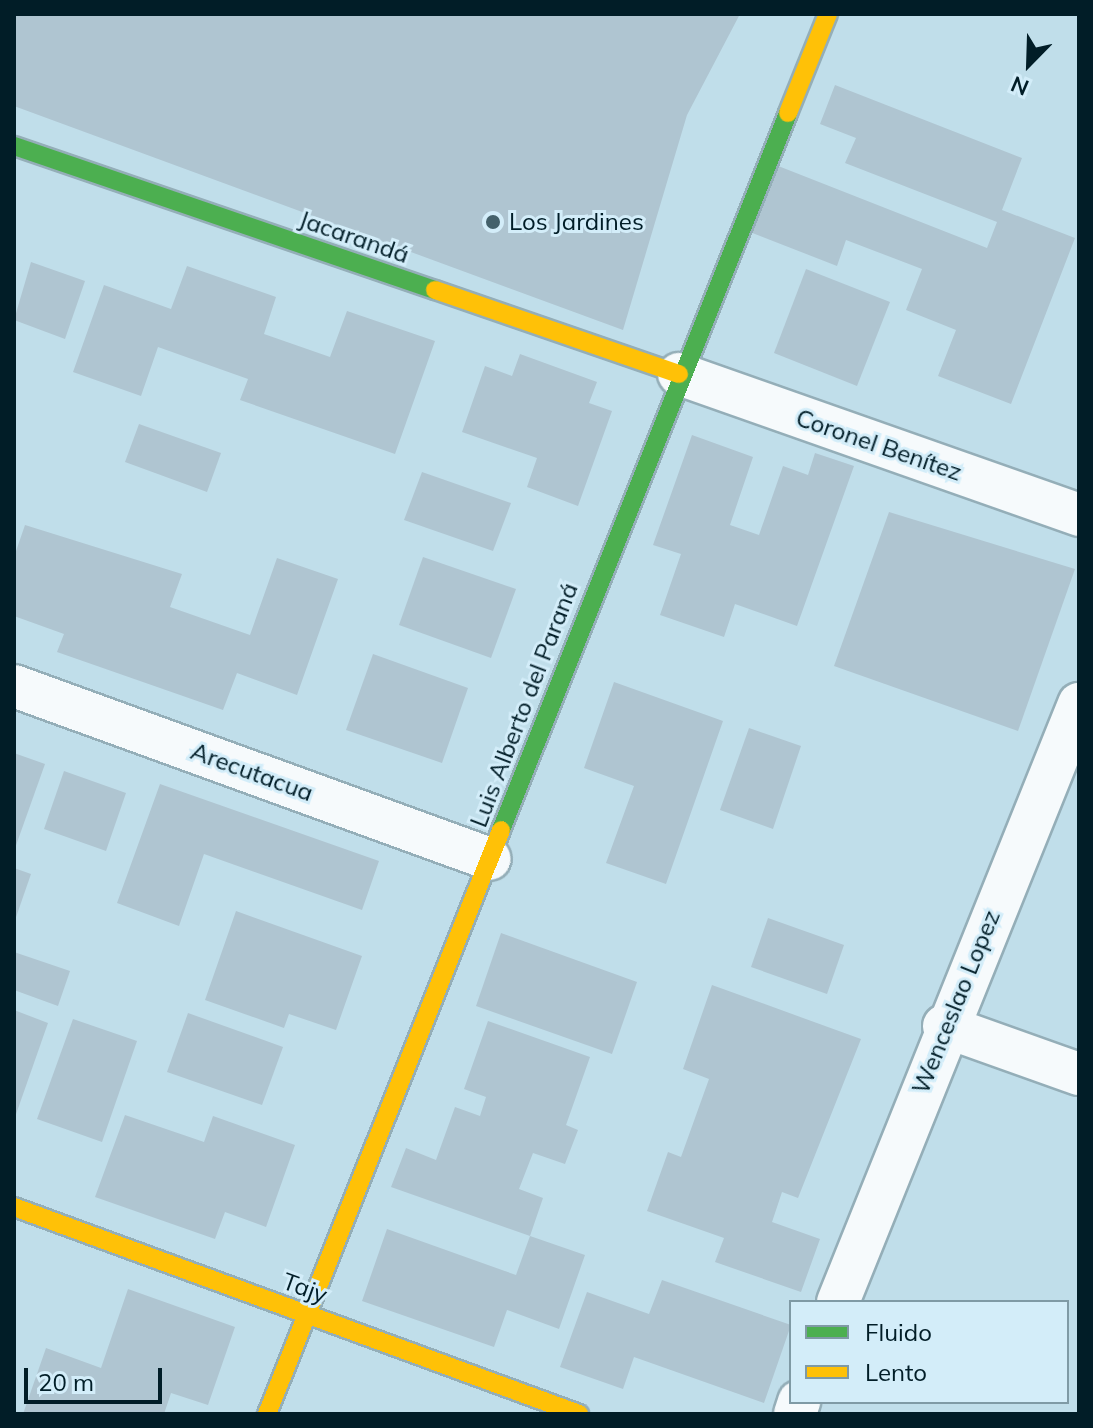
<!DOCTYPE html>
<meta charset="utf-8">
<style>
body{margin:0}
#map{position:relative;width:1093px;height:1428px;overflow:hidden;background:#c0deea;font-family:Mulish,sans-serif}
div>[style]{position:absolute}
.building>*{inset:0;background:#afc5d1}
.roads{filter:drop-shadow(2px 0 #94aeb8) drop-shadow(-2px 0 #94aeb8) drop-shadow(0 2px #94aeb8) drop-shadow(0 -2px #94aeb8)}
.street>*{height:42px;margin:-21px;padding:0 21px;transform-origin:21px;border-radius:21px;background:#f6fafc}
.fast>*{height:18px;margin:-9px;padding:0 9px;transform-origin:9px;border-radius:9px;background:#4caf50}
.slow>*{height:18px;margin:-9px;padding:0 9px;transform-origin:9px;border-radius:9px;background:#ffc107}
.dots>*{width:22px;height:22px;translate:-50% -50%;box-sizing:border-box;border:4px solid #d3edf9;border-radius:50%}
span{translate:-50% -50%;white-space:nowrap;text-align:center;line-height:1.15;-webkit-text-stroke:6px #d3edf9;paint-order:stroke}
.poi-label{font-size:24px;color:#011d27}
.left{translate:0 -50%;text-align:left}
.street-label{font-size:24px;color:#011d27}
.frame{position:absolute;inset:0;border:16px solid #011d27;pointer-events:none}
.legend{position:absolute;left:789px;top:1300px;width:280px;height:104px;box-sizing:border-box;background:#d3edf9;border:2px solid #7f9aa5;margin:0;padding:10px 14px;list-style:none;font-size:24px;color:#011d27}
.legend li{display:flex;align-items:center;gap:16px;height:40px}
.legend b{width:40px;border:2px solid #7f9aa5}
.north{position:absolute;left:989px;top:24px;width:80px;height:80px;-webkit-text-stroke:6px #d3edf9;paint-order:stroke;rotate:203deg;font-size:22px;font-weight:700;line-height:32px;text-align:center;color:#011d27}
.north::after{content:'';display:block;margin:auto;width:28px;height:36px;background:#011d27;clip-path:polygon(50% 0,100% 100%,50% 72%,0 100%)}
.scale{position:absolute;left:24px;top:1368px;width:138px;height:36px;box-sizing:border-box;border:4px solid #011d27;border-top:0;padding-left:10px;font-size:24px;line-height:28px;white-space:nowrap;color:#011d27;-webkit-text-stroke:6px #d3edf9;paint-order:stroke}
</style>
<div id="map">
<div class="building">
<i style="clip-path:polygon(14px 14px,740px 14px,687px 115px,623px 330px,14px 106px)"></i>
<i style="clip-path:polygon(835px 85px,1022px 158px,1002px 210px,1075px 238px,1011px 404px,938px 376px,956px 330px,906px 310px,922px 269px,846px 240px,837px 266px,737px 227px,763px 160px,987px 248px,997px 222px,845px 163px,856px 138px,820px 124px)"></i>
<i style="clip-path:polygon(31px 262px,85px 281px,65px 339px,14px 320px)"></i>
<i style="clip-path:polygon(187px 266px,276px 297px,264px 334px,330px 357px,347px 311px,435px 341px,395px 454px,240px 400px,248px 379px,158px 347px,141px 396px,73px 372px,104px 285px,171px 309px)"></i>
<i style="clip-path:polygon(806px 269px,890px 302px,857px 386px,774px 353px)"></i>
<i style="clip-path:polygon(520px 354px,597px 382px,589px 403px,612px 411px,578px 506px,527px 487px,537px 458px,462px 432px,485px 366px,512px 376px)"></i>
<i style="clip-path:polygon(139px 424px,221px 453px,207px 492px,125px 462px)"></i>
<i style="clip-path:polygon(692px 435px,753px 457px,730px 525px,759px 535px,783px 466px,808px 475px,815px 453px,854px 466px,797px 626px,735px 604px,724px 637px,660px 615px,681px 554px,653px 545px)"></i>
<i style="clip-path:polygon(422px 472px,511px 503px,493px 551px,404px 520px)"></i>
<i style="clip-path:polygon(889px 512px,1075px 569px,1018px 731px,834px 666px)"></i>
<i style="clip-path:polygon(25px 525px,182px 574px,170px 607px,250px 635px,277px 558px,338px 579px,297px 695px,237px 673px,223px 710px,57px 652px,64px 634px,14px 616px,14px 557px)"></i>
<i style="clip-path:polygon(423px 557px,516px 589px,491px 658px,399px 625px)"></i>
<i style="clip-path:polygon(373px 654px,468px 688px,442px 763px,346px 730px)"></i>
<i style="clip-path:polygon(614px 682px,723px 721px,666px 884px,606px 863px,634px 786px,584px 768px)"></i>
<i style="clip-path:polygon(749px 728px,801px 746px,773px 829px,720px 810px)"></i>
<i style="clip-path:polygon(14px 753px,45px 764px,14px 851px)"></i>
<i style="clip-path:polygon(64px 771px,126px 793px,106px 851px,44px 829px)"></i>
<i style="clip-path:polygon(160px 784px,379px 861px,362px 910px,204px 854px,179px 926px,117px 903px)"></i>
<i style="clip-path:polygon(14px 868px,31px 874px,14px 923px)"></i>
<i style="clip-path:polygon(236px 911px,362px 956px,336px 1030px,289px 1014px,284px 1028px,205px 1000px)"></i>
<i style="clip-path:polygon(768px 918px,844px 945px,827px 994px,751px 967px)"></i>
<i style="clip-path:polygon(501px 933px,637px 982px,612px 1054px,476px 1006px)"></i>
<i style="clip-path:polygon(14px 952px,70px 971px,58px 1006px,14px 990px)"></i>
<i style="clip-path:polygon(712px 985px,861px 1039px,798px 1198px,782px 1192px,772px 1222px,820px 1239px,801px 1292px,715px 1262px,724px 1238px,647px 1211px,668px 1152px,681px 1157px,709px 1079px,683px 1069px)"></i>
<i style="clip-path:polygon(14px 1010px,48px 1023px,14px 1120px)"></i>
<i style="clip-path:polygon(188px 1013px,283px 1047px,262px 1105px,167px 1072px)"></i>
<i style="clip-path:polygon(73px 1019px,137px 1041px,102px 1142px,37px 1119px)"></i>
<i style="clip-path:polygon(488px 1021px,590px 1057px,566px 1125px,578px 1130px,565px 1164px,533px 1153px,519px 1189px,543px 1198px,530px 1236px,391px 1187px,406px 1148px,436px 1160px,455px 1107px,480px 1116px,486px 1097px,464px 1089px)"></i>
<i style="clip-path:polygon(125px 1115px,204px 1142px,213px 1116px,295px 1145px,266px 1227px,225px 1212px,215px 1239px,95px 1197px)"></i>
<i style="clip-path:polygon(387px 1229px,516px 1275px,530px 1236px,585px 1255px,559px 1329px,507px 1310px,494px 1347px,362px 1301px)"></i>
<i style="clip-path:polygon(662px 1280px,791px 1325px,764px 1403px,634px 1357px,623px 1389px,560px 1367px,587px 1292px,649px 1314px)"></i>
<i style="clip-path:polygon(128px 1289px,235px 1327px,208px 1405px,171px 1393px,164px 1414px,23px 1414px,46px 1348px,101px 1368px)"></i>
</div>
<div class="roads">
<div class="street">
<i style="left:679px;top:374px;width:424px;rotate:19.4deg"></i>
<i style="left:14px;top:686px;width:506px;rotate:19.97deg"></i>
<i style="left:944px;top:1026px;width:143px;rotate:19.6deg"></i>
<i style="left:838px;top:1302px;width:645px;rotate:-68.05deg"></i>
<i style="left:795px;top:1414px;width:13px;rotate:-72deg"></i>
</div>
<div class="fast">
<i style="left:14px;top:146px;width:445px;rotate:18.9deg"></i>
<i style="left:501px;top:830px;width:772px;rotate:-68.18deg"></i>
</div>
<div class="slow">
<i style="left:788px;top:113px;width:107px;rotate:-68deg"></i>
<i style="left:435px;top:290px;width:258px;rotate:19deg"></i>
<i style="left:14px;top:1207px;width:602px;rotate:20.12deg"></i>
<i style="left:267px;top:1414px;width:629px;rotate:-68.16deg"></i>
</div>
</div>
<div class="dots">
<i style="left:493px;top:222px;background:#44616b"></i>
</div>
<div class="poi-label">
<span class="left" style="left:509px;top:222px">Los Jardines</span>
</div>
<div class="street-label">
<span style="left:354px;top:237px;rotate:19deg">Jacarandá</span>
<span style="left:879px;top:445px;rotate:19deg">Coronel Benítez</span>
<span style="left:524px;top:705px;rotate:-69deg">Luis Alberto del Paraná</span>
<span style="left:252px;top:772px;rotate:20deg">Arecutacua</span>
<span style="left:956px;top:1002px;rotate:-68deg">Wenceslao Lopez</span>
<span style="left:305px;top:1288px;rotate:20deg">Tajy</span>
</div>
<div class="frame"></div>
<ul class="legend">
<li><b style="height:10px;background:#4caf50"></b>Fluido</li>
<li><b style="height:10px;background:#ffc107"></b>Lento</li>
</ul>
<div class="north">N</div>
<div class="scale">20 m</div>
</div>
